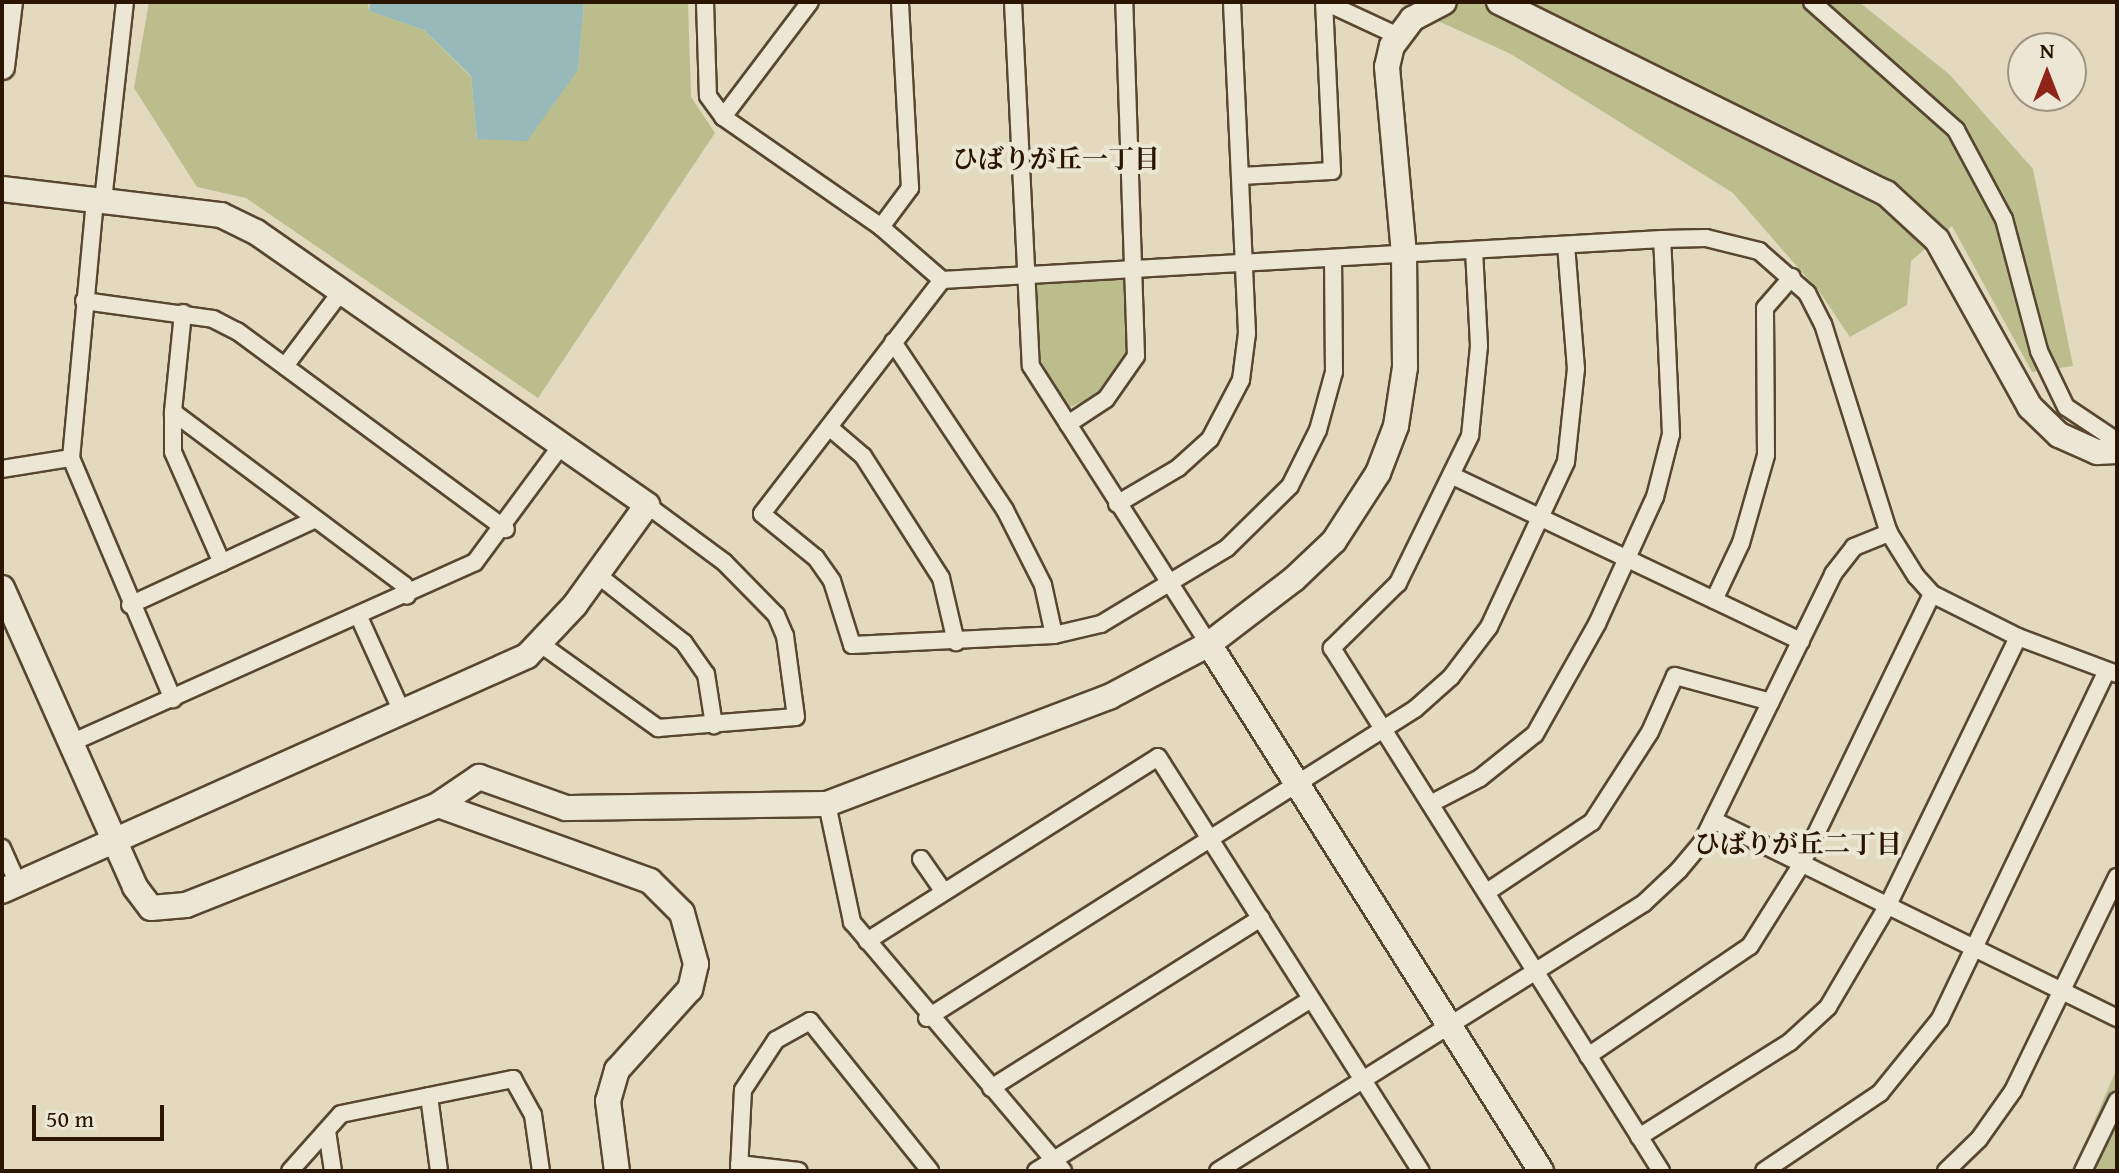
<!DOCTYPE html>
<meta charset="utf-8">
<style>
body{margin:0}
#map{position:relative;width:2119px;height:1173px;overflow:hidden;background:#e2d9be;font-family:"Gentium Book Plus","Noto Serif JP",serif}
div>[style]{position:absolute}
.green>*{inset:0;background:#bbbd8c}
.water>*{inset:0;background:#97b9ba}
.roads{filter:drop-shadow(2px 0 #594630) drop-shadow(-2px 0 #594630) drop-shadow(0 2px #594630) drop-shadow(0 -2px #594630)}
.street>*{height:16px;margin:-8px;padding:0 8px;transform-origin:8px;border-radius:8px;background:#ece6d5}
.secondary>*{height:24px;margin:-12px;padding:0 12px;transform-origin:12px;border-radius:12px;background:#ece6d5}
span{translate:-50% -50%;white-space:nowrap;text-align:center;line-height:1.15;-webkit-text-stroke:8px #ece6d5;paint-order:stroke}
.neighbourhood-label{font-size:26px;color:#2b1500;font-weight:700}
.frame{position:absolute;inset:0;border:4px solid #2b1500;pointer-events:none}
.north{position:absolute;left:2007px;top:32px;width:80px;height:80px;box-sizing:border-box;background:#ece6d5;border:2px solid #9f9280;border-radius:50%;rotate:0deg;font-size:22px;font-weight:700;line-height:32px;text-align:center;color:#2b1500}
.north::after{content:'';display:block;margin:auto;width:28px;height:36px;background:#8f2418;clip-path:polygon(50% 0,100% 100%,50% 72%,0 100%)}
.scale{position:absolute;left:32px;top:1105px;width:132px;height:36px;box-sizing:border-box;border:4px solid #2b1500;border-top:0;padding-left:10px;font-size:24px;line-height:28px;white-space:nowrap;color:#2b1500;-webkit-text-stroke:6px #ece6d5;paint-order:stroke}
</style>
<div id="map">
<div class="green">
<i style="clip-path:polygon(149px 2px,368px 2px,369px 11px,424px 30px,471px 77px,477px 139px,578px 70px,584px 2px,688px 2px,691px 97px,715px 133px,538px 398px,246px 198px,197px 187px,134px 88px)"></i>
<i style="clip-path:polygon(1396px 2px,1859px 2px,1949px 74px,2033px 169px,2073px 366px,2032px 372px,1952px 226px,1911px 261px,1907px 305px,1850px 337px,1821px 294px,1733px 193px,1511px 54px)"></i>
<i style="clip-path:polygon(1127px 275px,1129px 340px,1121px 367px,1096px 396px,1066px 409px,1039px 356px,1036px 280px)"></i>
<i style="clip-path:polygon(2117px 1068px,2117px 1171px,2074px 1171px,2082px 1149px)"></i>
</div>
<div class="water">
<i style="clip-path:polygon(370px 2px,584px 2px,578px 70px,527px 141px,477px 139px,471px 76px,424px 30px,369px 11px)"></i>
</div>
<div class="roads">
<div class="street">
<i style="left:705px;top:2px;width:94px;rotate:88.2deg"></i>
<i style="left:708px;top:96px;width:26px;rotate:54deg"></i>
<i style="left:723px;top:117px;width:193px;rotate:34.8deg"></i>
<i style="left:881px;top:227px;width:81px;rotate:41deg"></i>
<i style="left:942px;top:280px;width:721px;rotate:-3.26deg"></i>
<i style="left:1662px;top:239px;width:44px;rotate:-1.3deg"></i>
<i style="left:1706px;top:238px;width:55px;rotate:13.8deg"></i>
<i style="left:1759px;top:251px;width:64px;rotate:41.2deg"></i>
<i style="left:1807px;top:293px;width:35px;rotate:63deg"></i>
<i style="left:1823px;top:324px;width:219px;rotate:72.5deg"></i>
<i style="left:1889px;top:533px;width:51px;rotate:57.9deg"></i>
<i style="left:1916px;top:576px;width:24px;rotate:48deg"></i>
<i style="left:1932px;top:594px;width:96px;rotate:26.6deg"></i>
<i style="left:2018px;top:637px;width:106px;rotate:20.5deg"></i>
<i style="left:1013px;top:2px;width:364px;rotate:87.2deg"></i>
<i style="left:1031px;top:366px;width:330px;rotate:57.4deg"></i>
<i style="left:1325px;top:2px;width:81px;rotate:25deg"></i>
<i style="left:1812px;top:2px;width:193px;rotate:41.6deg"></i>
<i style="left:1956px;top:130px;width:101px;rotate:61.7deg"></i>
<i style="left:2004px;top:219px;width:137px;rotate:75.1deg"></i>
<i style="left:2039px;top:351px;width:62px;rotate:64.3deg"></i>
<i style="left:2066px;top:407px;width:61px;rotate:33.7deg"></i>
<i style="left:723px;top:117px;width:144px;rotate:-52.9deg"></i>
<i style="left:1240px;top:176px;width:92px;rotate:-3.1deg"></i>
<i style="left:1332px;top:171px;width:169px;rotate:-92.7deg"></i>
<i style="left:95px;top:200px;width:259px;rotate:95.3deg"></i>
<i style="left:71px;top:458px;width:262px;rotate:67.1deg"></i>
<i style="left:103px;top:201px;width:200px;rotate:-83.7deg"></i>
<i style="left:881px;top:227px;width:49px;rotate:-53.4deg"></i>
<i style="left:910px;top:188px;width:186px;rotate:-93.1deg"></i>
<i style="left:1474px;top:250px;width:96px;rotate:87deg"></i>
<i style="left:1479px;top:346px;width:90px;rotate:95.7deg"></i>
<i style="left:1470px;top:436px;width:164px;rotate:116.1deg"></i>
<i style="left:1398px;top:583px;width:93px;rotate:135.4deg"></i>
<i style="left:1332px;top:648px;width:618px;rotate:57.83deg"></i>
<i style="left:942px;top:280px;width:295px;rotate:127.6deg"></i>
<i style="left:762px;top:514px;width:70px;rotate:39.2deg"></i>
<i style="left:816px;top:558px;width:28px;rotate:55deg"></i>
<i style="left:832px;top:581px;width:67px;rotate:72.6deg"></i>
<i style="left:852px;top:645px;width:202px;rotate:-2.8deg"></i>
<i style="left:1054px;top:635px;width:48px;rotate:-13.2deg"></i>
<i style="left:1101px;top:624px;width:147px;rotate:-31.1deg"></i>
<i style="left:1227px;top:548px;width:88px;rotate:-44.5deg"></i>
<i style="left:1290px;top:486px;width:63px;rotate:-63.4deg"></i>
<i style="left:1318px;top:430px;width:60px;rotate:-74.6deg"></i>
<i style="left:1334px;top:372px;width:114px;rotate:-90.5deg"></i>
<i style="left:84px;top:301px;width:130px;rotate:7.9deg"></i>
<i style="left:213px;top:319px;width:27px;rotate:27deg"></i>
<i style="left:237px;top:331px;width:334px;rotate:36.4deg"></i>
<i style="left:183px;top:313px;width:100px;rotate:95.8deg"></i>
<i style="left:173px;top:412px;width:289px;rotate:36.8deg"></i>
<i style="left:404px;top:585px;width:11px;rotate:75deg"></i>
<i style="left:893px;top:342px;width:202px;rotate:56.3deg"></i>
<i style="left:1005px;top:510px;width:84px;rotate:63.1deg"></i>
<i style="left:1043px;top:585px;width:51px;rotate:77.6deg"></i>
<i style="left:285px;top:366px;width:96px;rotate:-53deg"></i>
<i style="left:173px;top:412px;width:40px;rotate:90deg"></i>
<i style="left:173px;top:452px;width:121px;rotate:66.2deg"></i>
<i style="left:1068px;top:424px;width:45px;rotate:-33.3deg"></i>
<i style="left:1106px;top:399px;width:52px;rotate:-55.1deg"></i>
<i style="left:1136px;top:356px;width:354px;rotate:-91.9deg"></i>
<i style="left:829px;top:427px;width:45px;rotate:40.5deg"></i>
<i style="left:863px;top:456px;width:145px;rotate:57.4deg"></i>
<i style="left:941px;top:578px;width:66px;rotate:76.8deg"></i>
<i style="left:2px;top:469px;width:70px;rotate:-9.1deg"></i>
<i style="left:1455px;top:477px;width:383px;rotate:25.4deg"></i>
<i style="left:1117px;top:504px;width:71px;rotate:-30.5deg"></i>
<i style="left:1178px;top:468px;width:43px;rotate:-42.2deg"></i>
<i style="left:1210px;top:439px;width:67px;rotate:-62.3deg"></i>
<i style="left:1241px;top:380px;width:47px;rotate:-82.7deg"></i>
<i style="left:1247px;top:333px;width:331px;rotate:-92.6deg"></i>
<i style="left:599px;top:576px;width:108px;rotate:38.2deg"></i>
<i style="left:684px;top:643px;width:38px;rotate:55deg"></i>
<i style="left:706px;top:674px;width:52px;rotate:81.1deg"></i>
<i style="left:1714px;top:600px;width:63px;rotate:-64.7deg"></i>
<i style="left:1741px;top:543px;width:91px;rotate:-74.1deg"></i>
<i style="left:1766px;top:455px;width:147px;rotate:-90.4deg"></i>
<i style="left:1765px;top:308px;width:41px;rotate:-48.9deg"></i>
<i style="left:130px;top:605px;width:203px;rotate:-24.8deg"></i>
<i style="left:359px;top:617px;width:104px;rotate:65.6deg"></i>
<i style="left:542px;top:645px;width:143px;rotate:35.6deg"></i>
<i style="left:658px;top:728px;width:138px;rotate:-4.6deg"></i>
<i style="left:796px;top:717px;width:82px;rotate:-97.7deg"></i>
<i style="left:785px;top:636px;width:23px;rotate:-113deg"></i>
<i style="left:776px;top:615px;width:74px;rotate:-134.5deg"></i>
<i style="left:724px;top:562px;width:96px;rotate:-143.5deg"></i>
<i style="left:73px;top:742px;width:440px;rotate:-24.1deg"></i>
<i style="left:475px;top:562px;width:148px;rotate:-53.5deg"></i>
<i style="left:1432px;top:803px;width:54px;rotate:-27.5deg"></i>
<i style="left:1480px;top:778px;width:70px;rotate:-38.7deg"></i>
<i style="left:1535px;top:734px;width:126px;rotate:-60.6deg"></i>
<i style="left:1597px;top:624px;width:140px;rotate:-65.5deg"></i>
<i style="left:1655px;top:497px;width:65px;rotate:-75.7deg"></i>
<i style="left:1671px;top:434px;width:195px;rotate:-92.6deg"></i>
<i style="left:827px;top:804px;width:121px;rotate:78deg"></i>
<i style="left:852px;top:922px;width:326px;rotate:49.7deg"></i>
<i style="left:1713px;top:820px;width:450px;rotate:26.1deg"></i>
<i style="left:2px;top:848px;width:39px;rotate:66deg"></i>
<i style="left:921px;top:859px;width:40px;rotate:55.1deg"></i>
<i style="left:1487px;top:892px;width:126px;rotate:-33.7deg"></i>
<i style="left:1592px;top:822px;width:107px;rotate:-57.2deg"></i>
<i style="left:1650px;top:732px;width:61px;rotate:-65.9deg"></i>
<i style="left:1675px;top:676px;width:99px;rotate:15.2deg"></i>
<i style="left:867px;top:941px;width:344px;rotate:-32.3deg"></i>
<i style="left:1158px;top:757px;width:490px;rotate:57.6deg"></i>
<i style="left:927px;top:1018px;width:578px;rotate:-32.34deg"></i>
<i style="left:1415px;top:709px;width:48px;rotate:-41.6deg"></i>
<i style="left:1451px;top:677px;width:63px;rotate:-52.8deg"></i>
<i style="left:1489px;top:627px;width:182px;rotate:-65deg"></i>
<i style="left:1566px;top:462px;width:94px;rotate:-83.9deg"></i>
<i style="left:1576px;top:369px;width:124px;rotate:-94.6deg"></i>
<i style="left:1588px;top:1056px;width:196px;rotate:-34.2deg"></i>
<i style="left:1750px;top:946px;width:96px;rotate:-57.8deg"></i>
<i style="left:1801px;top:865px;width:301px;rotate:-64.2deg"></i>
<i style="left:991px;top:1088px;width:319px;rotate:-32.2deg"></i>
<i style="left:429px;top:1096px;width:76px;rotate:82.4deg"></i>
<i style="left:327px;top:1131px;width:40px;rotate:81.5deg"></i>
<i style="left:1639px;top:1137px;width:178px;rotate:-32.2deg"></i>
<i style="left:1790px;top:1042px;width:52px;rotate:-42.6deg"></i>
<i style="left:1828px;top:1007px;width:116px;rotate:-59.5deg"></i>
<i style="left:1887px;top:907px;width:300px;rotate:-64.1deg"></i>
<i style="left:739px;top:1164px;width:60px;rotate:6.7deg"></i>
<i style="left:290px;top:1171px;width:76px;rotate:-48.2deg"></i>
<i style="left:341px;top:1114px;width:176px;rotate:-11.5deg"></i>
<i style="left:513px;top:1079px;width:41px;rotate:60.9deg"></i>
<i style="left:533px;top:1115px;width:57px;rotate:81.9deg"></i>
<i style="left:739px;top:1171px;width:81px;rotate:-87.2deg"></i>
<i style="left:743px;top:1090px;width:60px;rotate:-56.6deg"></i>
<i style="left:776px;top:1040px;width:39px;rotate:-29deg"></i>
<i style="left:810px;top:1021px;width:192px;rotate:51.3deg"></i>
<i style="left:1036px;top:1171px;width:324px;rotate:-32deg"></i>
<i style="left:1218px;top:1171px;width:503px;rotate:-32.17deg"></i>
<i style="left:1644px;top:903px;width:48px;rotate:-43.3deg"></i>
<i style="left:1679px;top:870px;width:34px;rotate:-50deg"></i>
<i style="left:1701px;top:844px;width:301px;rotate:-63.9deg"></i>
<i style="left:1833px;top:574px;width:34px;rotate:-52deg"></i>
<i style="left:1854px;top:547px;width:38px;rotate:-22deg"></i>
<i style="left:1764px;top:1171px;width:140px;rotate:-33.9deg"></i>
<i style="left:1880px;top:1093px;width:95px;rotate:-51deg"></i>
<i style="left:1940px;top:1019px;width:386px;rotate:-64.4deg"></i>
<i style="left:1946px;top:1171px;width:46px;rotate:-44.1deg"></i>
<i style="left:1979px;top:1139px;width:59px;rotate:-54.7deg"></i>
<i style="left:2013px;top:1091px;width:238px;rotate:-64.1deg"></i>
<i style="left:2083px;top:1171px;width:78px;rotate:-64.1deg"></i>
</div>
<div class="secondary">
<i style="left:1499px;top:2px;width:432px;rotate:26.3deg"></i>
<i style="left:1886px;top:193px;width:69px;rotate:42.7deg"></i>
<i style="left:1937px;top:240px;width:191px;rotate:60.9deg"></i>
<i style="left:2030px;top:407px;width:40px;rotate:44deg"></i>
<i style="left:2059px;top:435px;width:42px;rotate:24.1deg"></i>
<i style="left:2097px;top:452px;width:20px;rotate:-3deg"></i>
<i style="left:2px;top:67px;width:65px;rotate:-83deg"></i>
<i style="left:2px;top:189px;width:221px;rotate:6.8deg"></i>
<i style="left:221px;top:215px;width:39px;rotate:26deg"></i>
<i style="left:256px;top:232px;width:477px;rotate:34.9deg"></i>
<i style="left:647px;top:505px;width:123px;rotate:125.8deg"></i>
<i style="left:575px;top:605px;width:70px;rotate:133.3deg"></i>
<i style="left:527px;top:656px;width:575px;rotate:155.89deg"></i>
<i style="left:2px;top:588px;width:327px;rotate:66deg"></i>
<i style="left:135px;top:887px;width:26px;rotate:53deg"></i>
<i style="left:151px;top:908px;width:35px;rotate:-5deg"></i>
<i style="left:186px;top:905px;width:271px;rotate:-21.6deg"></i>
<i style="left:438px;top:805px;width:50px;rotate:-34.3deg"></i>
<i style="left:479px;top:777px;width:92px;rotate:19.6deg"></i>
<i style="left:566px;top:808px;width:261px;rotate:-0.9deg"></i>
<i style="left:827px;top:804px;width:302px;rotate:-20.8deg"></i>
<i style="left:1109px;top:697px;width:113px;rotate:-27.9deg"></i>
<i style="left:1209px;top:644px;width:107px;rotate:-37.4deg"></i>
<i style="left:1294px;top:579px;width:55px;rotate:-43.5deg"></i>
<i style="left:1334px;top:541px;width:81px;rotate:-57.1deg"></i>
<i style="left:1378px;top:473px;width:50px;rotate:-69deg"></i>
<i style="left:1396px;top:426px;width:60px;rotate:-81.3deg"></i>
<i style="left:1405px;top:367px;width:113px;rotate:-90.5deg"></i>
<i style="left:1404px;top:254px;width:188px;rotate:-95.2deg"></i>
<i style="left:1387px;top:67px;width:22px;rotate:-77deg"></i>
<i style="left:1392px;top:46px;width:34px;rotate:-53deg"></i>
<i style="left:1412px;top:19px;width:36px;rotate:-28deg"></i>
<i style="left:1209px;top:644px;width:623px;rotate:57.79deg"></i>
<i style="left:438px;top:805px;width:225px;rotate:19.7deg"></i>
<i style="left:650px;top:881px;width:45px;rotate:45deg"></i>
<i style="left:682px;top:913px;width:53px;rotate:74.6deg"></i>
<i style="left:696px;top:964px;width:26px;rotate:103deg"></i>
<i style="left:690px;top:989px;width:109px;rotate:132deg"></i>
<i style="left:617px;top:1070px;width:32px;rotate:106deg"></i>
<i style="left:608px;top:1101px;width:71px;rotate:82.7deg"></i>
</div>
</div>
<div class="neighbourhood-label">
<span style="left:1056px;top:159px">ひばりが丘一丁目</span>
<span style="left:1798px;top:844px">ひばりが丘二丁目</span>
</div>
<div class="frame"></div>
<div class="north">N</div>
<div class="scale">50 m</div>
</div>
